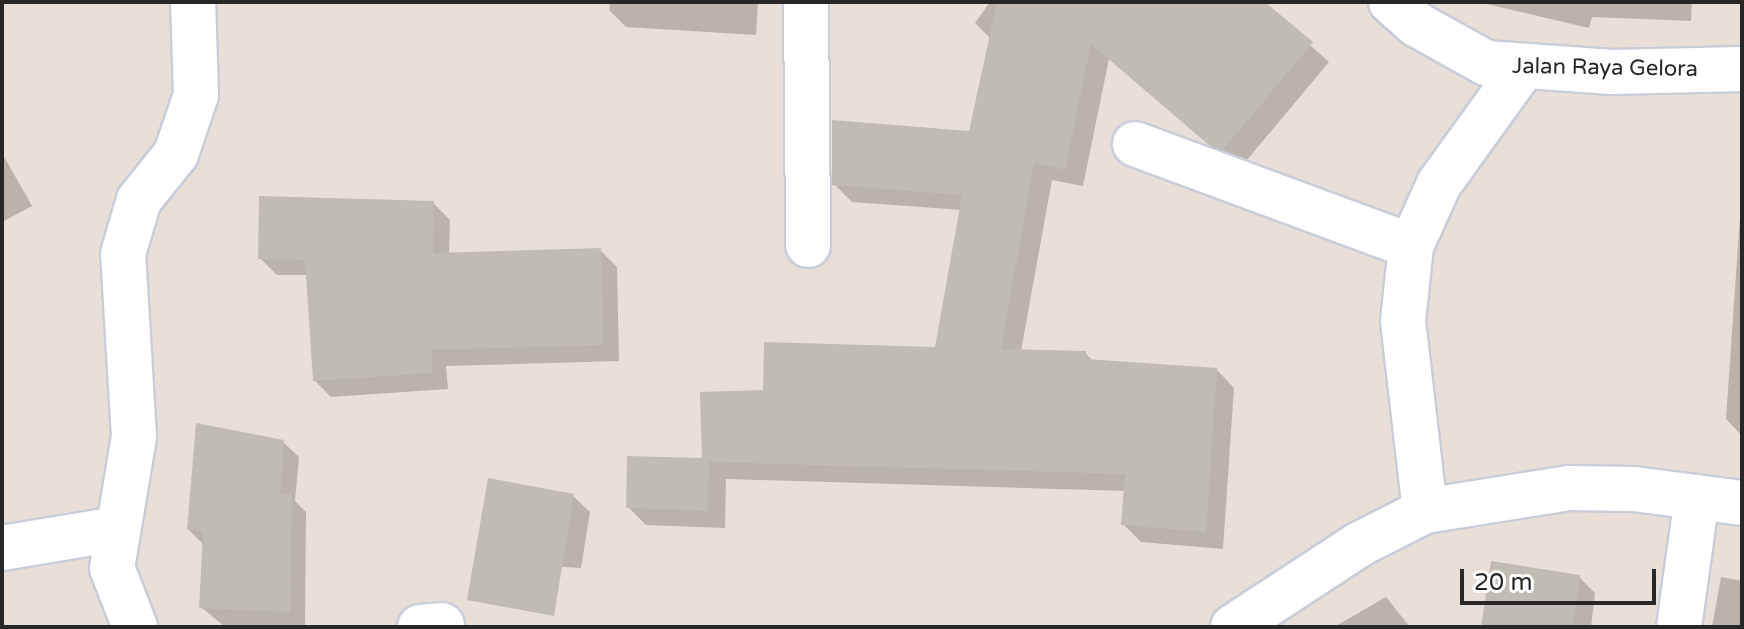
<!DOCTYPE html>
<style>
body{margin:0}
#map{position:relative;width:1744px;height:629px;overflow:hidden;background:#e9dfd9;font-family:"Varela Round",sans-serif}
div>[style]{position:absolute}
.shadow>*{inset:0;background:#0003}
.building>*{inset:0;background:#c1bbb5}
.roads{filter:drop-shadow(2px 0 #c8ced8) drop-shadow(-2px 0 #c8ced8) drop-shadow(0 2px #c8ced8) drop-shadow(0 -2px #c8ced8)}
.minor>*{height:44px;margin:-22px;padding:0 22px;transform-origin:22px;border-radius:22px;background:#fff}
span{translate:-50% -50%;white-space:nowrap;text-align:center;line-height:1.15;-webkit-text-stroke:8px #fff;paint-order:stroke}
.street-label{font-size:22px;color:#272727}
.frame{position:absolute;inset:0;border:4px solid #272727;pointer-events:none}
.scale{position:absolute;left:1460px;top:569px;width:196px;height:36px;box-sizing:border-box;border:4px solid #272727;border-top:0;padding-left:10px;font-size:24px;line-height:28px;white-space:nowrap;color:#272727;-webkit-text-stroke:6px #fff;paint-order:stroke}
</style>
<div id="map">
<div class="shadow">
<i style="clip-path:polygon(610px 2px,758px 2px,756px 35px,626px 27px,609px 10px)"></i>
<i style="clip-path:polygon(990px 2px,1262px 2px,1329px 62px,1241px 167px,1229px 162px,1109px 59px,1083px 186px,1052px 180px,1021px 351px,1085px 353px,1093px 361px,1217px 370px,1234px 388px,1223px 549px,1141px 542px,1123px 524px,1126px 491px,726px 479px,725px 528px,646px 525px,628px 507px,704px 460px,765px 392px,937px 349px,962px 210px,852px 202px,834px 184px,971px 133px,991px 39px,975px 23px)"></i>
<i style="clip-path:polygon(1478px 2px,1692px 2px,1691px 21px,1592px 17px,1589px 28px)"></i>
<i style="clip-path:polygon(2px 153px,32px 206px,2px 222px)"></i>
<i style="clip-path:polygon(1742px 187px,1742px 436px,1726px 419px)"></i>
<i style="clip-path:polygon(433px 203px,450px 220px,449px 254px,600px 250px,617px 267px,619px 361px,446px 366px,448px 389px,331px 397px,314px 380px,308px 275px,277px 275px,260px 258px)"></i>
<i style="clip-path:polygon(283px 442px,299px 457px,295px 501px,306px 512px,305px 627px,225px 627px,201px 607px,204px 545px,189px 530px)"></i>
<i style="clip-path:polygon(573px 496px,590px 512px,581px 568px,495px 563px)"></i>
<i style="clip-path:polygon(1579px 577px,1595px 593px,1591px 627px,1483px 627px)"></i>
<i style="clip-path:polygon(1721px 577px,1742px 581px,1742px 627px,1712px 627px)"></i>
<i style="clip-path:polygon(1386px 597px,1410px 627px,1334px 627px)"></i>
</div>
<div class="building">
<i style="clip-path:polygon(997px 2px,1265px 2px,1313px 42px,1223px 150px,1209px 145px,1091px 44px,1065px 170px,1034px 163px,1001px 349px,1086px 351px,1086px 359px,1217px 368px,1206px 532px,1121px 525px,1125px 474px,709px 462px,708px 511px,626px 508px,627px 456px,702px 458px,700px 392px,763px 390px,764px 342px,935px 347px,962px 195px,832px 185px,832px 120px,969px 131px)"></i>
<i style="clip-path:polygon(259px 196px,434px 201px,433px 253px,601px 248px,603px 345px,431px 350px,433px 373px,313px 381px,305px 260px,258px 259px)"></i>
<i style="clip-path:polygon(196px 423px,284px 440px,280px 494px,292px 495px,290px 612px,199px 608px,203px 531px,187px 530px)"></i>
<i style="clip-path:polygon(488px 478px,574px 494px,554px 616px,467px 600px)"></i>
<i style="clip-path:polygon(1491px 561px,1580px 575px,1572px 627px,1481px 627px)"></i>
</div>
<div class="roads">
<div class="minor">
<i style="left:806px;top:2px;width:243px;rotate:89.5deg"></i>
<i style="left:1391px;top:2px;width:33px;rotate:41deg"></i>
<i style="left:1416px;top:24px;width:80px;rotate:29.1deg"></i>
<i style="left:1486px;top:63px;width:126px;rotate:4.1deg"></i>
<i style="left:1612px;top:72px;width:130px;rotate:-1.3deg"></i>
<i style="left:1135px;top:144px;width:294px;rotate:20.3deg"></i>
<i style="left:1425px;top:511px;width:191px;rotate:-96.6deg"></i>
<i style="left:1403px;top:321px;width:75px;rotate:-83.9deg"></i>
<i style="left:1411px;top:246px;width:68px;rotate:-65.7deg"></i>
<i style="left:1439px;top:184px;width:142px;rotate:-54.2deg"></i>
<i style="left:2px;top:548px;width:117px;rotate:-9.4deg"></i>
<i style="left:135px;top:627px;width:63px;rotate:-111.3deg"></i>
<i style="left:112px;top:568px;width:133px;rotate:-80.5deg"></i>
<i style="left:134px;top:437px;width:183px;rotate:-93.4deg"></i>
<i style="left:123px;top:254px;width:56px;rotate:-73.5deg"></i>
<i style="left:139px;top:200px;width:59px;rotate:-51.2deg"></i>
<i style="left:176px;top:154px;width:62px;rotate:-71.3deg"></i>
<i style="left:196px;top:95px;width:93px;rotate:-91.8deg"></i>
<i style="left:420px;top:627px;width:22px;rotate:-5deg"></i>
<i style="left:1233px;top:627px;width:152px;rotate:-33.2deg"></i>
<i style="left:1360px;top:544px;width:73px;rotate:-26.9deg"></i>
<i style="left:1425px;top:511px;width:146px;rotate:-9.1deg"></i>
<i style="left:1569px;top:488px;width:65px;rotate:0.9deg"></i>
<i style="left:1634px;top:489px;width:109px;rotate:7.4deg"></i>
<i style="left:1679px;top:627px;width:131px;rotate:-82.1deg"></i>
</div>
</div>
<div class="street-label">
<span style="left:1605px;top:68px;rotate:1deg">Jalan Raya Gelora</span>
</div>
<div class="frame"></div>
<div class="scale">20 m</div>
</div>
